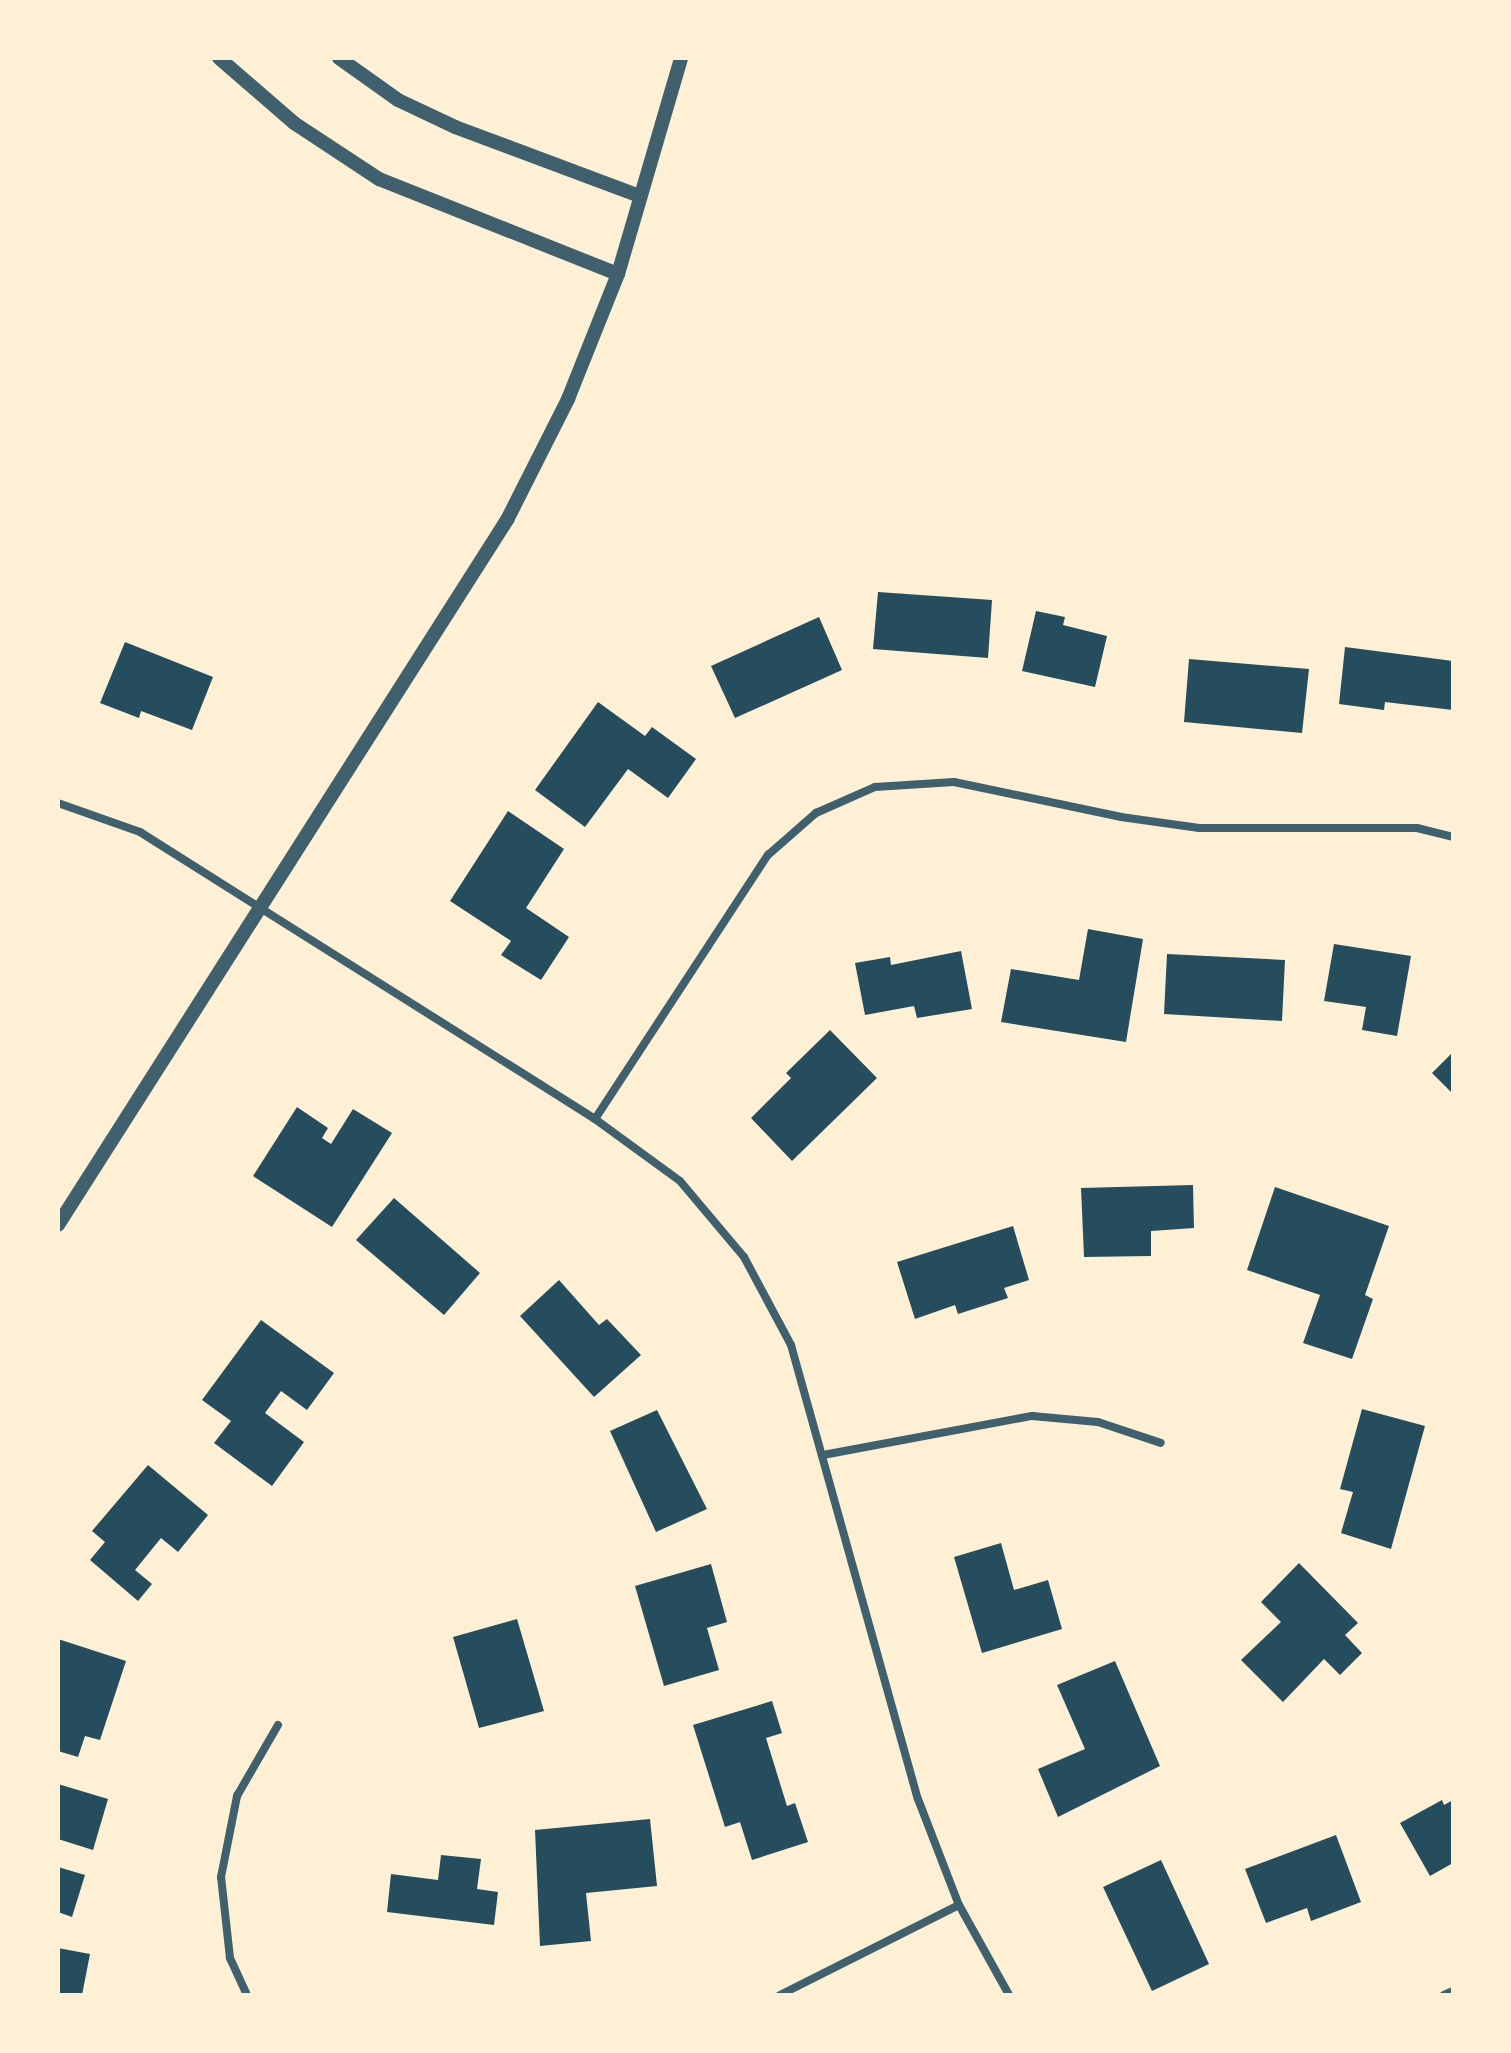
<!DOCTYPE html>
<style>
body{margin:0}
#map{position:relative;width:1511px;height:2053px;overflow:hidden;background:#fdf0d5;font-family:"PT Sans",sans-serif}
div>[style]{position:absolute}
.building>*{inset:0;background:#264d5e}
.minor>*{height:8px;margin:-4px;padding:0 4px;transform-origin:4px;border-radius:4px;background:#3f606c}
.tertiary>*{height:14px;margin:-7px;padding:0 7px;transform-origin:7px;border-radius:7px;background:#3f606c}
span{translate:-50% -50%;white-space:nowrap;text-align:center;line-height:1.15;-webkit-text-stroke:8px #fdf0d5;paint-order:stroke}
.frame{position:absolute;inset:0;border:60px solid #fdf0d5;pointer-events:none}
</style>
<div id="map">
<div class="building">
<i style="clip-path:polygon(878px 592px,992px 600px,988px 658px,873px 649px)"></i>
<i style="clip-path:polygon(1036px 611px,1065px 617px,1063px 625px,1107px 636px,1095px 687px,1022px 671px)"></i>
<i style="clip-path:polygon(819px 617px,842px 670px,735px 718px,711px 666px)"></i>
<i style="clip-path:polygon(125px 642px,213px 677px,192px 730px,141px 711px,139px 718px,100px 703px)"></i>
<i style="clip-path:polygon(1345px 647px,1453px 661px,1453px 710px,1385px 702px,1384px 710px,1339px 704px)"></i>
<i style="clip-path:polygon(1189px 659px,1309px 669px,1302px 733px,1184px 722px)"></i>
<i style="clip-path:polygon(598px 702px,645px 736px,652px 727px,696px 759px,668px 798px,628px 769px,585px 827px,535px 790px)"></i>
<i style="clip-path:polygon(508px 811px,564px 849px,526px 908px,569px 937px,541px 980px,501px 955px,511px 941px,450px 901px)"></i>
<i style="clip-path:polygon(1088px 929px,1143px 939px,1126px 1042px,1001px 1022px,1011px 969px,1079px 980px)"></i>
<i style="clip-path:polygon(1334px 944px,1411px 956px,1397px 1036px,1362px 1030px,1366px 1007px,1324px 1001px)"></i>
<i style="clip-path:polygon(961px 951px,972px 1009px,917px 1018px,914px 1006px,865px 1015px,855px 963px,890px 957px,891px 965px)"></i>
<i style="clip-path:polygon(1167px 954px,1285px 960px,1282px 1021px,1164px 1014px)"></i>
<i style="clip-path:polygon(830px 1030px,877px 1078px,792px 1161px,751px 1118px,791px 1078px,786px 1073px)"></i>
<i style="clip-path:polygon(1453px 1052px,1453px 1094px,1432px 1073px)"></i>
<i style="clip-path:polygon(297px 1107px,328px 1128px,322px 1138px,331px 1144px,353px 1109px,392px 1133px,332px 1227px,253px 1176px)"></i>
<i style="clip-path:polygon(1193px 1185px,1194px 1228px,1151px 1231px,1151px 1256px,1084px 1257px,1081px 1188px)"></i>
<i style="clip-path:polygon(1275px 1187px,1389px 1226px,1365px 1295px,1373px 1299px,1352px 1359px,1303px 1343px,1320px 1295px,1247px 1270px)"></i>
<i style="clip-path:polygon(394px 1198px,480px 1273px,444px 1315px,356px 1240px)"></i>
<i style="clip-path:polygon(1013px 1226px,1029px 1280px,1004px 1288px,1008px 1298px,958px 1314px,955px 1305px,915px 1319px,897px 1262px)"></i>
<i style="clip-path:polygon(559px 1280px,599px 1325px,607px 1319px,641px 1355px,594px 1397px,520px 1316px)"></i>
<i style="clip-path:polygon(261px 1320px,334px 1373px,307px 1410px,281px 1391px,265px 1413px,304px 1442px,272px 1486px,214px 1443px,231px 1421px,202px 1400px)"></i>
<i style="clip-path:polygon(1362px 1409px,1425px 1426px,1391px 1549px,1341px 1533px,1353px 1492px,1340px 1489px)"></i>
<i style="clip-path:polygon(657px 1410px,707px 1509px,656px 1532px,610px 1431px)"></i>
<i style="clip-path:polygon(148px 1465px,208px 1515px,178px 1552px,161px 1538px,135px 1570px,152px 1584px,138px 1601px,90px 1560px,105px 1542px,92px 1531px)"></i>
<i style="clip-path:polygon(1001px 1543px,1014px 1590px,1048px 1580px,1062px 1629px,982px 1653px,954px 1557px)"></i>
<i style="clip-path:polygon(1299px 1563px,1358px 1623px,1345px 1635px,1362px 1653px,1340px 1675px,1324px 1659px,1283px 1702px,1241px 1660px,1281px 1622px,1261px 1602px)"></i>
<i style="clip-path:polygon(711px 1564px,727px 1622px,707px 1628px,719px 1670px,664px 1686px,635px 1586px)"></i>
<i style="clip-path:polygon(517px 1619px,544px 1711px,479px 1728px,453px 1637px)"></i>
<i style="clip-path:polygon(58px 1639px,126px 1661px,100px 1740px,85px 1736px,78px 1757px,58px 1751px)"></i>
<i style="clip-path:polygon(1115px 1661px,1160px 1766px,1058px 1817px,1038px 1769px,1085px 1749px,1057px 1685px)"></i>
<i style="clip-path:polygon(772px 1701px,782px 1733px,766px 1738px,787px 1806px,795px 1803px,808px 1842px,752px 1860px,740px 1822px,725px 1827px,693px 1725px)"></i>
<i style="clip-path:polygon(58px 1784px,108px 1799px,93px 1850px,58px 1839px)"></i>
<i style="clip-path:polygon(1442px 1800px,1444px 1805px,1453px 1800px,1453px 1863px,1430px 1876px,1400px 1823px)"></i>
<i style="clip-path:polygon(650px 1819px,657px 1886px,586px 1893px,591px 1941px,540px 1946px,535px 1830px)"></i>
<i style="clip-path:polygon(1336px 1835px,1361px 1902px,1311px 1921px,1307px 1908px,1266px 1923px,1245px 1869px)"></i>
<i style="clip-path:polygon(441px 1855px,481px 1859px,477px 1889px,498px 1892px,494px 1925px,387px 1912px,391px 1874px,438px 1880px)"></i>
<i style="clip-path:polygon(1161px 1860px,1209px 1964px,1152px 1991px,1103px 1887px)"></i>
<i style="clip-path:polygon(58px 1867px,85px 1875px,72px 1917px,58px 1912px)"></i>
<i style="clip-path:polygon(58px 1948px,90px 1954px,82px 1995px,58px 1995px)"></i>
</div>
<div class="minor">
<i style="left:58px;top:803px;width:87px;rotate:19.5deg"></i>
<i style="left:140px;top:832px;width:538px;rotate:32.24deg"></i>
<i style="left:595px;top:1119px;width:105px;rotate:36.1deg"></i>
<i style="left:680px;top:1181px;width:99px;rotate:49.9deg"></i>
<i style="left:744px;top:1257px;width:100px;rotate:61.9deg"></i>
<i style="left:791px;top:1345px;width:471px;rotate:74.4deg"></i>
<i style="left:918px;top:1799px;width:114px;rotate:68.9deg"></i>
<i style="left:959px;top:1905px;width:103px;rotate:60.9deg"></i>
<i style="left:595px;top:1119px;width:316px;rotate:-56.8deg"></i>
<i style="left:768px;top:855px;width:64px;rotate:-41.2deg"></i>
<i style="left:816px;top:813px;width:64px;rotate:-23.8deg"></i>
<i style="left:875px;top:787px;width:79px;rotate:-3.6deg"></i>
<i style="left:954px;top:782px;width:171px;rotate:11.8deg"></i>
<i style="left:1121px;top:817px;width:79px;rotate:8deg"></i>
<i style="left:1199px;top:828px;width:218px"></i>
<i style="left:1417px;top:828px;width:37px;rotate:14deg"></i>
<i style="left:823px;top:1455px;width:213px;rotate:-10.6deg"></i>
<i style="left:1032px;top:1416px;width:66px;rotate:5.2deg"></i>
<i style="left:1098px;top:1422px;width:66px;rotate:18.4deg"></i>
<i style="left:247px;top:1995px;width:41px;rotate:-114.7deg"></i>
<i style="left:230px;top:1958px;width:81px;rotate:-96.3deg"></i>
<i style="left:221px;top:1877px;width:83px;rotate:-78.8deg"></i>
<i style="left:237px;top:1796px;width:82px;rotate:-60deg"></i>
<i style="left:780px;top:1995px;width:200px;rotate:-26.7deg"></i>
<i style="left:1444px;top:1995px;width:10px;rotate:-24deg"></i>
</div>
<div class="tertiary">
<i style="left:219px;top:58px;width:99px;rotate:40.9deg"></i>
<i style="left:294px;top:123px;width:102px;rotate:33.4deg"></i>
<i style="left:379px;top:179px;width:257px;rotate:21.7deg"></i>
<i style="left:339px;top:58px;width:72px;rotate:35.4deg"></i>
<i style="left:398px;top:100px;width:63px;rotate:25.3deg"></i>
<i style="left:455px;top:127px;width:197px;rotate:20.5deg"></i>
<i style="left:58px;top:1225px;width:836px;rotate:-57.51deg"></i>
<i style="left:507px;top:520px;width:136px;rotate:-63.2deg"></i>
<i style="left:568px;top:399px;width:135px;rotate:-68.2deg"></i>
<i style="left:618px;top:274px;width:225px;rotate:-73.7deg"></i>
</div>
<div class="frame"></div>
</div>
